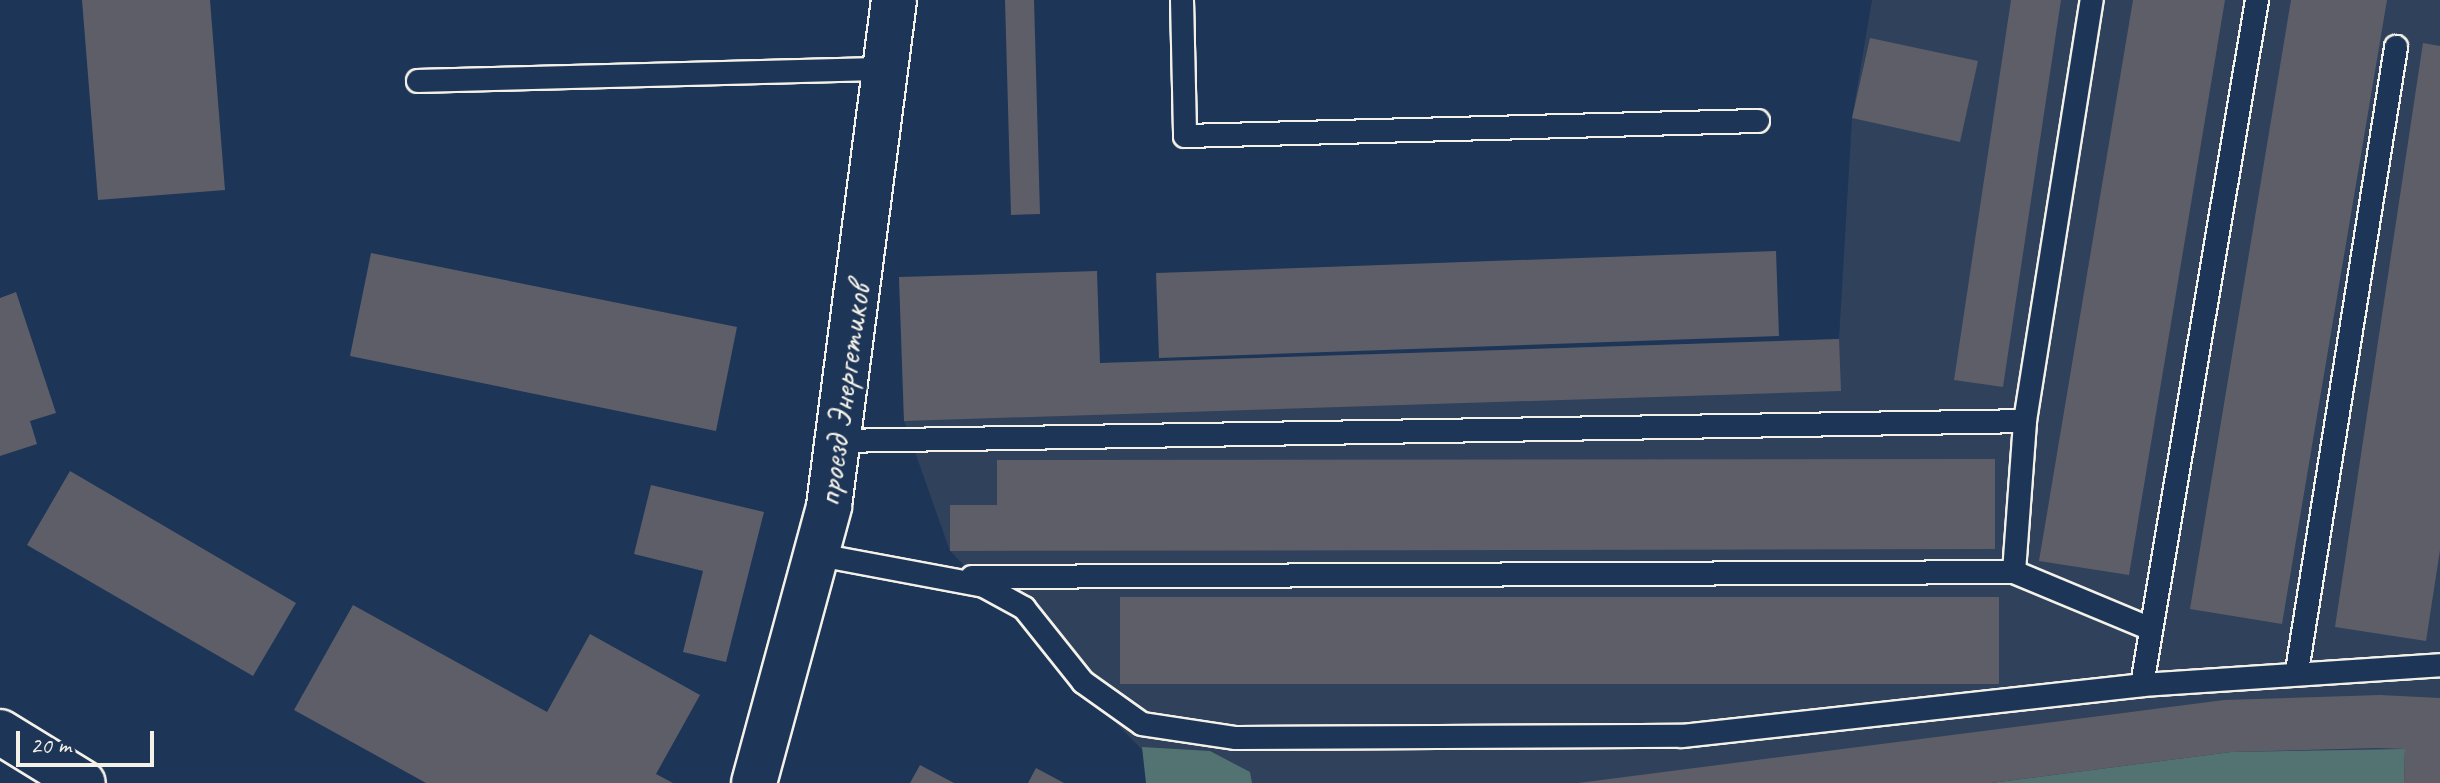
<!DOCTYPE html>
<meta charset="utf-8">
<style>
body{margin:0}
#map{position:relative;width:2440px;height:783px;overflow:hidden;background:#1d3557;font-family:Caveat,sans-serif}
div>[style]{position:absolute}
.built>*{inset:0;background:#30415c}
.green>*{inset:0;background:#537373}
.building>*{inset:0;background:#5e5e68}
.roads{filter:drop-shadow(2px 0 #f4f1e8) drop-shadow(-2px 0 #f4f1e8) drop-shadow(0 2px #f4f1e8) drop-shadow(0 -2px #f4f1e8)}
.service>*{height:22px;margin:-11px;padding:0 11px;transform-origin:11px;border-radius:11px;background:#1d3557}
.minor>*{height:44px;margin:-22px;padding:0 22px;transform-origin:22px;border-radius:22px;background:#1d3557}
span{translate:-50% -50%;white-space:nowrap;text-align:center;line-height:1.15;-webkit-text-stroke:7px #1d3557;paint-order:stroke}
.street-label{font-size:34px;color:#f4f1e8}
.scale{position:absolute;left:16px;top:731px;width:138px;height:36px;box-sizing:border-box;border:4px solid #f4f1e8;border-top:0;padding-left:10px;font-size:24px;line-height:28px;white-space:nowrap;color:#f4f1e8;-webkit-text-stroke:6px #1d3557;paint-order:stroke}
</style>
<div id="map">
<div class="built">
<i style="clip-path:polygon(1872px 0,2440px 0,2440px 783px,1174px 783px,950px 551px,904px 421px,899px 277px,1039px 365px,1839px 339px,1852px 118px)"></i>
</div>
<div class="green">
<i style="clip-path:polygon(1142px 747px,1210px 751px,1250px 772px,1252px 783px,1146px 783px)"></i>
<i style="clip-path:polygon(2405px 749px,2404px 783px,1991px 783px,2231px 752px)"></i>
</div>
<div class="building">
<i style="clip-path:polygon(82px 0,210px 0,225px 190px,98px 200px)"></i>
<i style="clip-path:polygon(1005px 0,1034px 0,1040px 214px,1011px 215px)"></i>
<i style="clip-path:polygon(2011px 0,2061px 0,2003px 387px,1954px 380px)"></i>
<i style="clip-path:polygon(2133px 0,2225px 0,2129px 575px,2039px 561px)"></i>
<i style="clip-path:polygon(2291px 0,2387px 0,2282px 624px,2190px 609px)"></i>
<i style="clip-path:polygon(1870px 38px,1978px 61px,1960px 142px,1852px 118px)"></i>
<i style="clip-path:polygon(2423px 43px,2440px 46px,2440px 550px,2426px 641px,2335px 627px)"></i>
<i style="clip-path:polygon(1776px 251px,1779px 336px,1159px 358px,1156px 273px)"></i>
<i style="clip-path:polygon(371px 253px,737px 327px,716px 431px,350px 356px)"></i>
<i style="clip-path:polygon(1097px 271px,1100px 363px,1839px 339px,1841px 391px,904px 421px,899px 277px)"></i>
<i style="clip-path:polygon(16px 292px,56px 413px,30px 421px,37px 444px,0 456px,0 298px)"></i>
<i style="clip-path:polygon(1995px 459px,1995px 549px,950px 551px,950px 505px,997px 505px,997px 460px)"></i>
<i style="clip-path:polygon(70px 471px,296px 603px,253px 676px,27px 545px)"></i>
<i style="clip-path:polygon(651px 485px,764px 512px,726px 662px,683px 652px,703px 571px,634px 554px)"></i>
<i style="clip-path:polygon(1120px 597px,1999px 597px,1999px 684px,1120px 684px)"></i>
<i style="clip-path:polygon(353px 605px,547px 712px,590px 634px,700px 695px,656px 774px,673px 783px,426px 783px,294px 710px)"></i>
<i style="clip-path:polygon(2380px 695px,2440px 698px,2440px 783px,2404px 783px,2405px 749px,2377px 748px,2231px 752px,1991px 783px,1578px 783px,2224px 700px)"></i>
<i style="clip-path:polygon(920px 765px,954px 783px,910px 783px)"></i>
<i style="clip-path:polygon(1036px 768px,1064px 783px,1028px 783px)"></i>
</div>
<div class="roads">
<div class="service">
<i style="left:1182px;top:0;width:136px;rotate:88.7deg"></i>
<i style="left:1185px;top:136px;width:573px;rotate:-1.5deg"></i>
<i style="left:418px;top:81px;width:467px;rotate:-1.5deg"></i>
<i style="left:837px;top:441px;width:1188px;rotate:-0.96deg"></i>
<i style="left:819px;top:555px;width:168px;rotate:10.6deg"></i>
<i style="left:984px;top:586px;width:46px;rotate:28.8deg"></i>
<i style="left:1024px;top:608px;width:95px;rotate:51.4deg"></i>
<i style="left:1083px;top:682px;width:72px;rotate:35.4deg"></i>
<i style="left:1142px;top:724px;width:95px;rotate:8.5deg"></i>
<i style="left:1236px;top:738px;width:446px;rotate:-0.3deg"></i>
<i style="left:1682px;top:736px;width:463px;rotate:-6.3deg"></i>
<i style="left:2142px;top:685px;width:299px;rotate:-3.8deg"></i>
<i style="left:2014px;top:572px;width:151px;rotate:-85.8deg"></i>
<i style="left:2025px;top:421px;width:426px;rotate:-81deg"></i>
<i style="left:972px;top:577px;width:1042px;rotate:-0.27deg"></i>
<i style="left:2014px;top:572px;width:148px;rotate:22.6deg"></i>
<i style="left:2297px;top:671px;width:632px;rotate:-80.98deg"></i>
<i style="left:2142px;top:685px;width:695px;rotate:-80.47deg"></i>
</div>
<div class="minor">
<i style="left:0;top:732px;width:97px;rotate:31.6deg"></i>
<i style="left:754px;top:783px;width:287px;rotate:-74.8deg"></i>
<i style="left:829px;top:506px;width:510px;rotate:-82.68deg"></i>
</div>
</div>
<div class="street-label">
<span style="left:843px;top:395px;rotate:-82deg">проезд Энергетиков</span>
</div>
<div class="scale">20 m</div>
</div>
